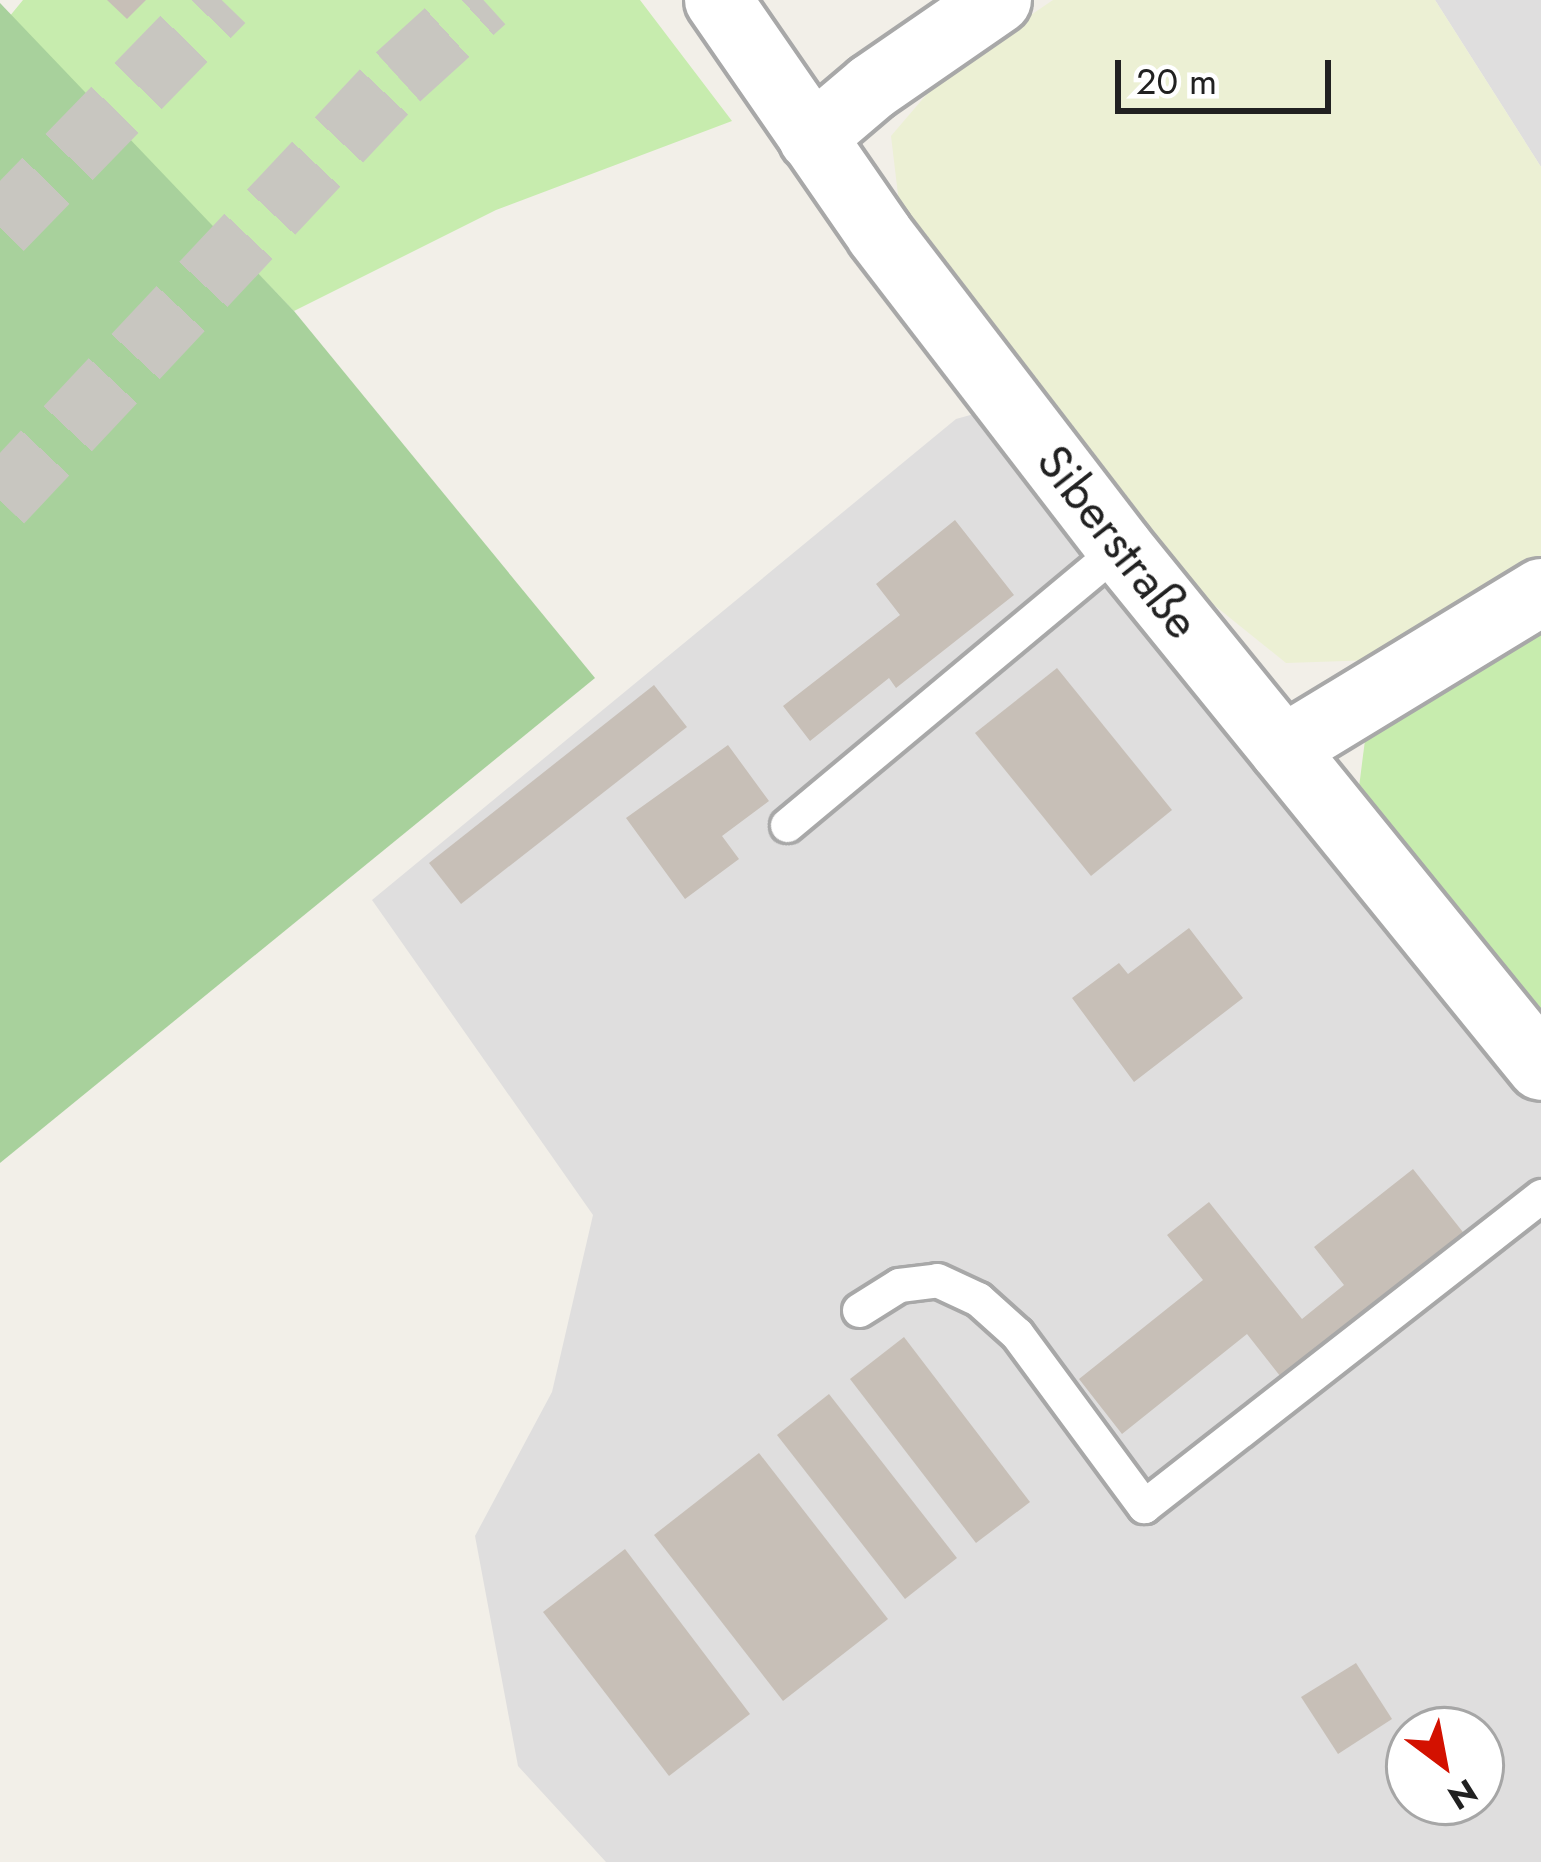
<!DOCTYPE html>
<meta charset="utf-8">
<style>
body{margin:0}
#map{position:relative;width:1541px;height:1862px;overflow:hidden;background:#f2efe8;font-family:Jost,sans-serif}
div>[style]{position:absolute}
.residential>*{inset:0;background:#dfdede}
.farmland>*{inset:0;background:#ecf0d4}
.grass>*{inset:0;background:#c7ecae}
.forest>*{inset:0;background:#a8d19c}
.building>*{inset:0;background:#c7bfb7}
.highway-tunnel>*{height:66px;margin-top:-33px;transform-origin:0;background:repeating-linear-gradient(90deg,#c8c6c0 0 66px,transparent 0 99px)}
.roads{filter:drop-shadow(3px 0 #a8a8a8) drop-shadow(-3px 0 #a8a8a8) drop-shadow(0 3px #a8a8a8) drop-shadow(0 -3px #a8a8a8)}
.lane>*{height:33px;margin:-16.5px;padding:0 16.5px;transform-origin:16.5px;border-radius:16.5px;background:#fff}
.street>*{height:66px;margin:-33px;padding:0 33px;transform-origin:33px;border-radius:33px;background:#fff}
span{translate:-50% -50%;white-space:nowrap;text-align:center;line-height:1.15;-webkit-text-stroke:10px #fff;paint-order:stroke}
.street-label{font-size:48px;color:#212121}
.north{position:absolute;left:1385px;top:1706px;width:120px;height:120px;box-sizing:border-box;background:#fff;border:3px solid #a6a6a6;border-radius:50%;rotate:148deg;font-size:33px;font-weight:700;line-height:48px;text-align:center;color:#212121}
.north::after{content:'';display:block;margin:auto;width:42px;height:54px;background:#d31100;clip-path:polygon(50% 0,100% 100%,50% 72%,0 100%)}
.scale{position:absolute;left:1115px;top:60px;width:216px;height:54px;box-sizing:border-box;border:6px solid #212121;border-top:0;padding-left:15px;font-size:36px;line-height:42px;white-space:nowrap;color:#212121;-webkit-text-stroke:9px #fff;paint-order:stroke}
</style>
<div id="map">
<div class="residential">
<i style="clip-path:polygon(1435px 0,1541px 0,1541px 167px)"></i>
<i style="clip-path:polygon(evenodd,1046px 394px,1358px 795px,1541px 1018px,1541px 1862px,606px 1862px,518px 1766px,475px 1536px,552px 1392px,593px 1215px,372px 900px,956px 419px,1046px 394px,1409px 1730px,1481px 1730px,1481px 1802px,1409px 1802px,1409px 1730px)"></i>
</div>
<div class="farmland">
<i style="clip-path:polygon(1053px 0,1435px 0,1541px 167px,1541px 570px,1375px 660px,1286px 663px,1204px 597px,899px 203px,891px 136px,944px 74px)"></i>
</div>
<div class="grass">
<i style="clip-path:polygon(23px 0,640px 0,732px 121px,496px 210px,294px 311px,9px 17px)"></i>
<i style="clip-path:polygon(1541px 629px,1541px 1018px,1358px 795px,1365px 740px)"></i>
</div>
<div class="forest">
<i style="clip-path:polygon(0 3px,294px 311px,595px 678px,0 1163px)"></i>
</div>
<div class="building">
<i style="clip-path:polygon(107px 0,146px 0,127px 19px)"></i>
<i style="clip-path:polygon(955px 520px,1014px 595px,896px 688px,889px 678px,810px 741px,783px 706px,900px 615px,876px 584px)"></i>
<i style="clip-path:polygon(1057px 668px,1172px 810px,1091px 876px,975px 733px)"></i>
<i style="clip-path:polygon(654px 685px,687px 727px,461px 904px,429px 863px)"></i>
<i style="clip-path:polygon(728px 745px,769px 801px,722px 836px,739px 859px,685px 899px,626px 818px)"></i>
<i style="clip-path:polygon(1189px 928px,1243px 998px,1134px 1082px,1072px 998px,1119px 963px,1128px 974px)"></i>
<i style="clip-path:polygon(1413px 1169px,1470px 1241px,1288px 1386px,1247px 1334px,1122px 1434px,1079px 1379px,1203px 1280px,1167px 1235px,1209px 1202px,1302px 1319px,1344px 1285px,1314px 1247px)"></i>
<i style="clip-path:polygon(904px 1337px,1030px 1502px,976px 1543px,850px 1379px)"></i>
<i style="clip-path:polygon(829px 1394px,957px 1558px,905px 1599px,777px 1435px)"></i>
<i style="clip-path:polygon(759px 1453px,888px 1619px,783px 1701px,654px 1535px)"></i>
<i style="clip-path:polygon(625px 1549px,750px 1714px,669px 1776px,543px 1612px)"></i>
<i style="clip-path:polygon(1356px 1663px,1392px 1719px,1338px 1754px,1301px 1697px)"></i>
</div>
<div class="highway-tunnel">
<i style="left:0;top:228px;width:318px;rotate:-45.8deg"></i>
<i style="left:0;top:501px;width:582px;rotate:-46.81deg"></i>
<i style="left:398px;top:77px;width:115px;rotate:-42.2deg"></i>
</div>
<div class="roads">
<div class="lane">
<i style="left:787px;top:825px;width:433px;rotate:-39.8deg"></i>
<i style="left:859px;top:1310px;width:47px;rotate:-32deg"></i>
<i style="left:899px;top:1285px;width:38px;rotate:-7deg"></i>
<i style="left:937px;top:1280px;width:45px;rotate:24.9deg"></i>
<i style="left:978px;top:1299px;width:52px;rotate:41.9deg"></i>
<i style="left:1017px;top:1334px;width:214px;rotate:53.6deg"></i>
<i style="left:1144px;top:1506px;width:504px;rotate:-37.98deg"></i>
</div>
<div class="street">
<i style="left:718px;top:0;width:285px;rotate:55.4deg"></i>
<i style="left:880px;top:235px;width:394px;rotate:52.5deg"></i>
<i style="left:1120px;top:548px;width:668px;rotate:50.95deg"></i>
<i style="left:812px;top:138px;width:79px;rotate:-40.4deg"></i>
<i style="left:872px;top:87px;width:153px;rotate:-34.6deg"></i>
<i style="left:1283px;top:749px;width:302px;rotate:-31.3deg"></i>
</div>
</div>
<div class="street-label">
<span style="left:1118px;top:542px;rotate:52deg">Siberstraße</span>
</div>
<div class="north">N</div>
<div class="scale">20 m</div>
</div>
